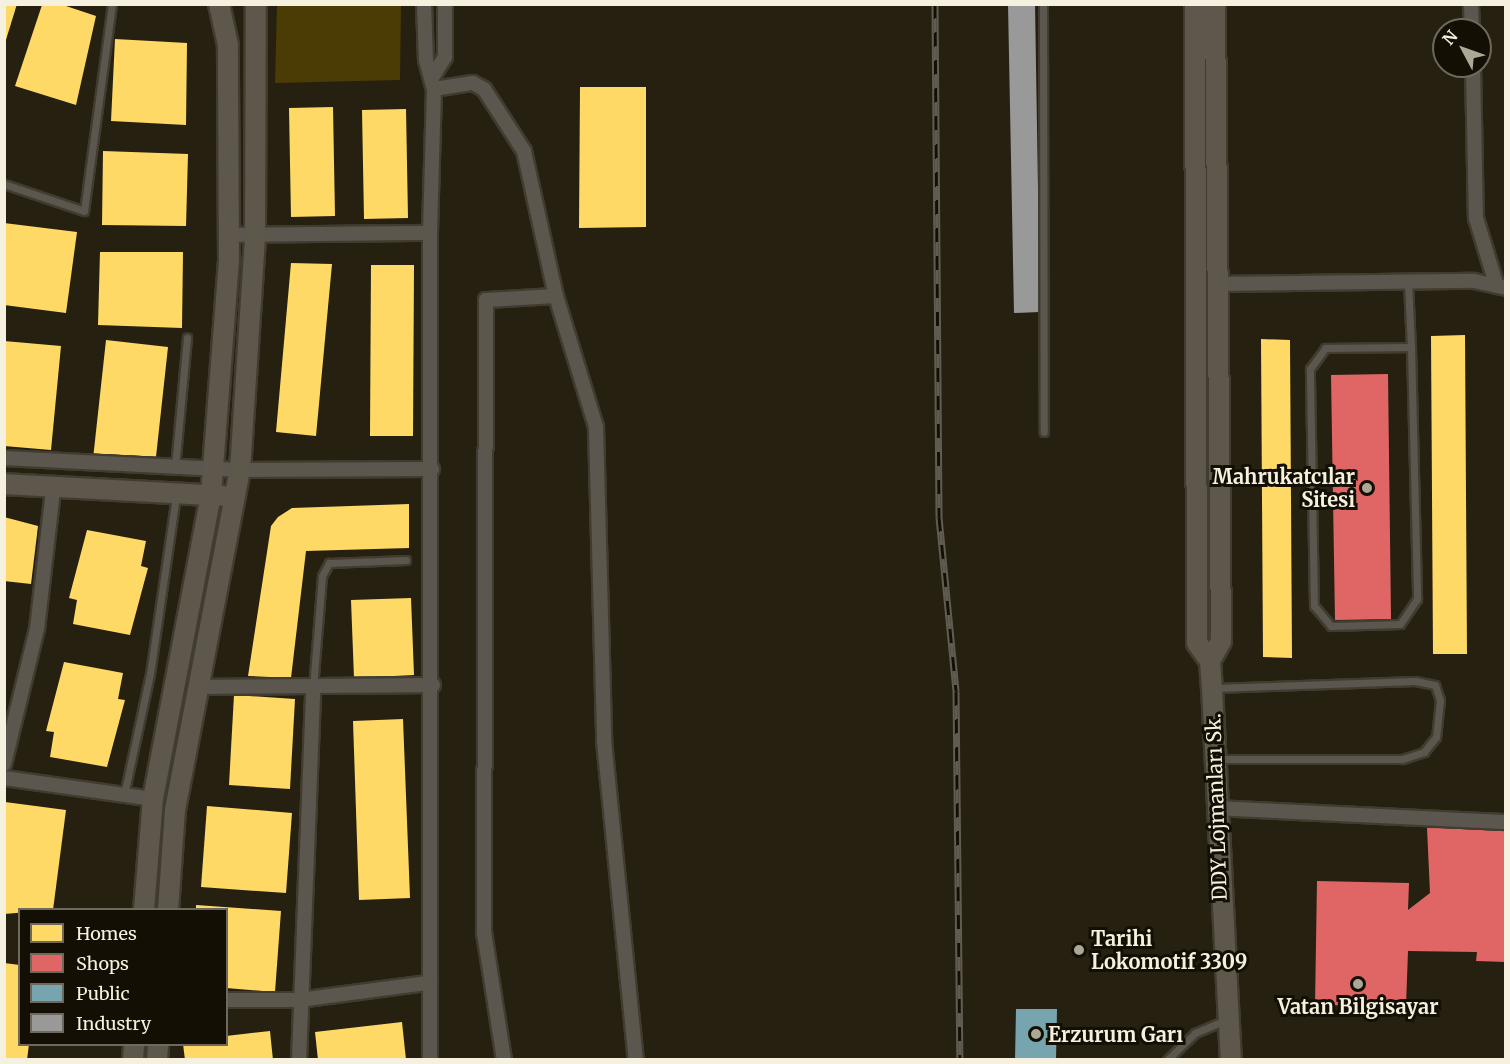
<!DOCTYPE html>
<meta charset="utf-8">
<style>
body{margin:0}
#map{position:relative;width:1510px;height:1064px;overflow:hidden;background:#262010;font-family:Merriweather,serif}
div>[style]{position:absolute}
.green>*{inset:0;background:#4b3b05}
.homes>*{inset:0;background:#ffd966}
.shops>*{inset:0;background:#e06666}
.public>*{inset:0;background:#76a5af}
.industry>*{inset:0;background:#999}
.roads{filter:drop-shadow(2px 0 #413c2f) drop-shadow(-2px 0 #413c2f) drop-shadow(0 2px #413c2f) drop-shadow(0 -2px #413c2f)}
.lane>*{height:7px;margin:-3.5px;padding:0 3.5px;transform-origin:3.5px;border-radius:3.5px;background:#5c574e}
.street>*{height:14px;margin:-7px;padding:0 7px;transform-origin:7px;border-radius:7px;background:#5c574e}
.secondary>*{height:20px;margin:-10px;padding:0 10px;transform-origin:10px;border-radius:10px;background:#5d574c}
.rail>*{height:7px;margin-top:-3.5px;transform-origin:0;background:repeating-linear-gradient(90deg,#140f04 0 14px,#615c51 0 28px);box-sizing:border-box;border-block:2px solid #615c51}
.dots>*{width:16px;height:16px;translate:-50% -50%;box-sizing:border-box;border:3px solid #140f04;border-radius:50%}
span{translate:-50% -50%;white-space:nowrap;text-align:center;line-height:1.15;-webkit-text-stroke:6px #140f04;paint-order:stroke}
.poi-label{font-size:20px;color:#f6f0de;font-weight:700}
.right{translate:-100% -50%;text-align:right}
.left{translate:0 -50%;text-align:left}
.street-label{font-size:20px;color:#f6f0de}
.frame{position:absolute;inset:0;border:6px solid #f6f0de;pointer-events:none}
.legend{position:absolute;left:18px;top:908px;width:210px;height:138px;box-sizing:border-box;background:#140f04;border:2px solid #6e695b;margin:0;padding:8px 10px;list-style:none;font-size:18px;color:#f6f0de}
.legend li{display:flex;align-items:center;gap:12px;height:30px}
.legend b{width:30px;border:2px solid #6e695b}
.north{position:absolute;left:1432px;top:18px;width:60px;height:60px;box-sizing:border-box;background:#140f04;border:2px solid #6e695b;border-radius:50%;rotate:311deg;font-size:16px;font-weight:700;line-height:24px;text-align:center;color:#f6f0de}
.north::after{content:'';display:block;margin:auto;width:21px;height:27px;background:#ada796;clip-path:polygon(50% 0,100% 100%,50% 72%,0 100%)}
</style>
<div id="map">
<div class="green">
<i style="clip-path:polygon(277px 5px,401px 5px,400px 80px,275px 83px)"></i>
</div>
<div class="homes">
<i style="clip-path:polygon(4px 4px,17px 4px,5px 43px,4px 43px)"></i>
<i style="clip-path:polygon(42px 5px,63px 5px,96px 16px,76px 105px,15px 86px)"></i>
<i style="clip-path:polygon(115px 39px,187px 43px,186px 125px,111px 121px)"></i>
<i style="clip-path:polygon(580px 87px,646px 87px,646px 227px,579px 228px)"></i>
<i style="clip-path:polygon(333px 107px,335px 216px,291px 217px,289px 108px)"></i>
<i style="clip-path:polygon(406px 109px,408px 218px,364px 219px,362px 110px)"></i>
<i style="clip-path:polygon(103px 151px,188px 154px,186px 226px,102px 225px)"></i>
<i style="clip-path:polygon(4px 223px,77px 232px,66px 313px,4px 305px)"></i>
<i style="clip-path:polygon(100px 252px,183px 252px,182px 328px,98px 325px)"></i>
<i style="clip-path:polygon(291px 263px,332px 264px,316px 436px,276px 432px)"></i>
<i style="clip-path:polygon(371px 265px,414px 265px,413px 436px,370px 436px)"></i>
<i style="clip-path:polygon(1465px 335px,1467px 654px,1433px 654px,1431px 336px)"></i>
<i style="clip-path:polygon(1261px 339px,1290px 340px,1292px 658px,1263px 657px)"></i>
<i style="clip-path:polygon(106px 340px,168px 347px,155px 466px,93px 459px)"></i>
<i style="clip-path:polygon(4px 341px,61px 346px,51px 450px,4px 446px)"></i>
<i style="clip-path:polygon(409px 504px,409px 548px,306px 551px,291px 678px,248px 676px,271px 526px,278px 517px,292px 508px)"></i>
<i style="clip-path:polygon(4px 517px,38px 526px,31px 584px,4px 581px)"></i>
<i style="clip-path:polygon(87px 530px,146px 541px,141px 566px,148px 568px,130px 635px,73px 624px,77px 600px,69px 598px)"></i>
<i style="clip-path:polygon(411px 598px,414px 675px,354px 678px,351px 600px)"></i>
<i style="clip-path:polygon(64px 662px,123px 673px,118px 699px,125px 700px,107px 767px,50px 757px,54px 732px,46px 731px)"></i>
<i style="clip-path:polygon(234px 695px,295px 699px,290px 789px,229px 785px)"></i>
<i style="clip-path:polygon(403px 719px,410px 898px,359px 900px,353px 721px)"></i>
<i style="clip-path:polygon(5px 802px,66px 810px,53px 910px,4px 914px)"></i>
<i style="clip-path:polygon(207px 806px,292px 813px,286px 893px,201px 887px)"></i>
<i style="clip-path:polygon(196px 905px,281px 911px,275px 992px,226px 988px,226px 910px,196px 910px)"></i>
<i style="clip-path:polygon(4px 963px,20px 965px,20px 1044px,29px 1044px,27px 1060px,4px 1060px)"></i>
<i style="clip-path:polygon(402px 1022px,406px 1060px,318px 1060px,315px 1032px)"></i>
<i style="clip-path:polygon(270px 1031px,273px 1060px,185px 1060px,183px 1044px,226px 1044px,226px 1036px)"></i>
</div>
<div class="shops">
<i style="clip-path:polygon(1388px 374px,1391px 619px,1335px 620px,1331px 375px)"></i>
<i style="clip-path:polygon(1427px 828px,1506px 829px,1506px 962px,1476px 961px,1477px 952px,1408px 951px,1406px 1006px,1315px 1005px,1317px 881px,1409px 883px,1408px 910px,1430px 893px)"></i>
</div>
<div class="public">
<i style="clip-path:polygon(1016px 1009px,1057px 1009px,1056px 1060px,1015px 1060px)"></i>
</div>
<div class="industry">
<i style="clip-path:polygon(1008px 4px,1035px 4px,1040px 312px,1014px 313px)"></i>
</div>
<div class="roads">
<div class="lane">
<i style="left:1043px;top:4px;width:428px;rotate:89.9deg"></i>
<i style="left:4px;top:184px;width:84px;rotate:18.6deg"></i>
<i style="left:84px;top:211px;width:209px;rotate:-82.3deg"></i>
<i style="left:1408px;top:282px;width:65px;rotate:87.4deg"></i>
<i style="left:1411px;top:347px;width:252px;rotate:88.6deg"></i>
<i style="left:1417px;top:599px;width:30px;rotate:124deg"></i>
<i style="left:1400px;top:624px;width:69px;rotate:178.3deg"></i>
<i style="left:1331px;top:626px;width:26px;rotate:-130deg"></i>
<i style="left:1314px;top:606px;width:237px;rotate:-91deg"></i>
<i style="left:1310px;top:369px;width:26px;rotate:-54deg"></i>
<i style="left:1325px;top:348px;width:86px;rotate:-0.7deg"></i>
<i style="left:175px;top:467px;width:130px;rotate:-84.7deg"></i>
<i style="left:313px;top:688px;width:112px;rotate:-85.4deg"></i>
<i style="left:322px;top:576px;width:15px;rotate:-62deg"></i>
<i style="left:329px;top:563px;width:77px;rotate:-2.2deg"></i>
<i style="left:1214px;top:688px;width:201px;rotate:-2deg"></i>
<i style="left:1415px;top:681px;width:20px;rotate:11deg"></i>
<i style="left:1435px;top:685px;width:16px;rotate:72deg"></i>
<i style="left:1440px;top:700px;width:37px;rotate:96deg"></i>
<i style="left:1436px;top:737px;width:19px;rotate:129deg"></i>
<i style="left:1424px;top:752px;width:23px;rotate:162deg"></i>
<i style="left:1402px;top:759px;width:185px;rotate:180deg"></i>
<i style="left:124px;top:795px;width:124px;rotate:-77.9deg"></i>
<i style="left:150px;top:674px;width:180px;rotate:-81.7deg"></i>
<i style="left:1167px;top:1060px;width:39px;rotate:-44deg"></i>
<i style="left:1195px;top:1033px;width:34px;rotate:-23deg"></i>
</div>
<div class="street">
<i style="left:424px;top:4px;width:56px;rotate:88deg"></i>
<i style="left:426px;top:60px;width:30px;rotate:75deg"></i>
<i style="left:434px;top:89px;width:144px;rotate:91.6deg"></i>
<i style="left:1471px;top:4px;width:26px;rotate:88deg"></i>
<i style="left:1473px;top:66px;width:152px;rotate:88.9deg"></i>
<i style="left:1476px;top:218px;width:69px;rotate:73.1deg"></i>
<i style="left:433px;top:76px;width:22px;rotate:-58deg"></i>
<i style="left:445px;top:57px;width:53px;rotate:-90deg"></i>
<i style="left:434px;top:89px;width:39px;rotate:-9deg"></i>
<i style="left:473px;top:83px;width:13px;rotate:29deg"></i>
<i style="left:484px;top:89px;width:74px;rotate:57.2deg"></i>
<i style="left:524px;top:151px;width:148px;rotate:77.6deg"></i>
<i style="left:556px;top:296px;width:137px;rotate:73deg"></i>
<i style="left:596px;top:427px;width:314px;rotate:88.5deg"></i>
<i style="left:604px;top:741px;width:321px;rotate:84.3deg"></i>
<i style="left:228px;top:235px;width:202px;rotate:-0.6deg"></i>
<i style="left:430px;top:233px;width:827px;rotate:90deg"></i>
<i style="left:1217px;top:284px;width:257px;rotate:-0.7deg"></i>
<i style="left:1474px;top:281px;width:33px;rotate:12deg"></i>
<i style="left:4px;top:458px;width:236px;rotate:2.9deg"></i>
<i style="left:240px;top:470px;width:192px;rotate:-0.3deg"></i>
<i style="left:198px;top:687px;width:235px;rotate:-0.5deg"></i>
<i style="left:4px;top:764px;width:139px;rotate:-76.3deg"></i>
<i style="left:37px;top:629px;width:140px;rotate:-83.4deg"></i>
<i style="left:4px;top:778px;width:150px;rotate:8deg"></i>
<i style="left:1217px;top:808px;width:289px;rotate:2.8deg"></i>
<i style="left:226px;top:1000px;width:73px"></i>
<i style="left:299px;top:1000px;width:128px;rotate:-7.6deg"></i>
<i style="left:299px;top:1060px;width:372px;rotate:-87.8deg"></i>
<i style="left:504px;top:1060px;width:129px;rotate:-98.9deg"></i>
<i style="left:484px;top:933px;width:633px;rotate:-89.82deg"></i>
<i style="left:486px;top:300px;width:70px;rotate:-3.3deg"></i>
</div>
<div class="secondary">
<i style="left:1195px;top:4px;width:639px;rotate:89.82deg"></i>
<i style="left:1197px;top:643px;width:22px;rotate:54deg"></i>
<i style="left:1210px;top:661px;width:27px;rotate:86deg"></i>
<i style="left:1212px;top:688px;width:372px;rotate:87.1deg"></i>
<i style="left:4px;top:484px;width:219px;rotate:3.1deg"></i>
<i style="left:1210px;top:661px;width:23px;rotate:-61deg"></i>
<i style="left:1221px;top:641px;width:637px;rotate:-90.54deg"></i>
<i style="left:144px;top:910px;width:111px;rotate:-85.4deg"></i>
<i style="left:153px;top:799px;width:310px;rotate:-79.2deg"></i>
<i style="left:211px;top:494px;width:234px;rotate:-85.6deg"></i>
<i style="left:229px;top:261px;width:216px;rotate:-90.3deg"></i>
<i style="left:228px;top:45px;width:42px;rotate:-102.4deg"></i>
<i style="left:168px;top:910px;width:100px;rotate:-86deg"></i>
<i style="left:175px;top:810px;width:346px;rotate:-79.2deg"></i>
<i style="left:240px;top:470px;width:234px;rotate:-86.3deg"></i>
<i style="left:255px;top:236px;width:232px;rotate:-89.8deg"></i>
<i style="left:133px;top:1060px;width:16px;rotate:-86deg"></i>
<i style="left:157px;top:1060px;width:16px;rotate:-86deg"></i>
</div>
</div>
<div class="rail">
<i style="left:935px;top:4px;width:513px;rotate:89.55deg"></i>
<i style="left:939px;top:517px;width:175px;rotate:84.4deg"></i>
<i style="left:956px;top:691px;width:369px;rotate:89.4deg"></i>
</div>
<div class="dots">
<i style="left:1367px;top:488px;background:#ada796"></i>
<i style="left:1079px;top:950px;background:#ada796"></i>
<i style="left:1358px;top:984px;background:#ada796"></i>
<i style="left:1036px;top:1034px;background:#ada796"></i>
</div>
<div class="poi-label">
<span class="right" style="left:1355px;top:488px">Mahrukatcılar<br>Sitesi</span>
<span class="left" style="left:1091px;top:950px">Tarihi<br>Lokomotif 3309</span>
<span style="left:1358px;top:1006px">Vatan Bilgisayar</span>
<span class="left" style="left:1048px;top:1034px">Erzurum Garı</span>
</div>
<div class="street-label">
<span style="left:1216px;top:807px;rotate:-92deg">DDY Lojmanları Sk.</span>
</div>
<div class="frame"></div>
<ul class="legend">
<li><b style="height:16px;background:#ffd966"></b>Homes</li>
<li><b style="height:16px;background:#e06666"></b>Shops</li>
<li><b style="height:16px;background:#76a5af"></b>Public</li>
<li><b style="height:16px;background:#999"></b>Industry</li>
</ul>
<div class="north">N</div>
</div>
